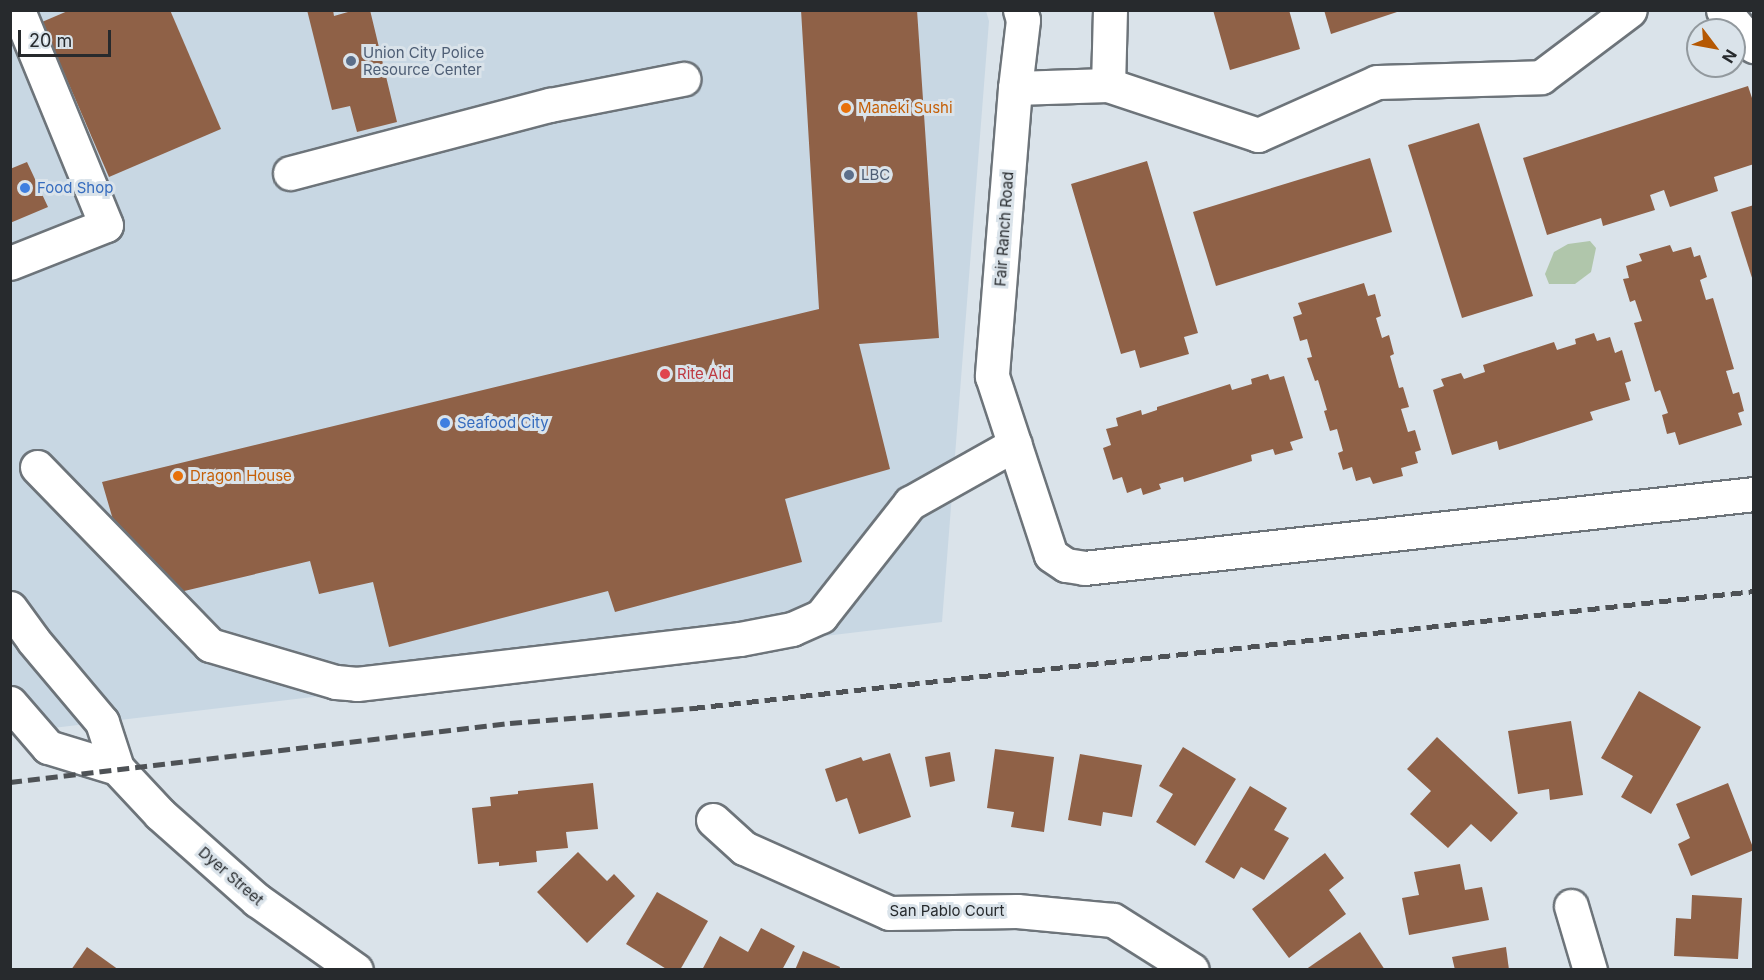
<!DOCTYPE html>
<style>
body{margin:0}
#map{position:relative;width:1764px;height:980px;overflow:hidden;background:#dae3ea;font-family:Inter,sans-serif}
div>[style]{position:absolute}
.built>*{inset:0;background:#c8d7e3}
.green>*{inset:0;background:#b0c6ab}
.building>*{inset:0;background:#8f6147}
.roads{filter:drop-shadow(2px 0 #6d747a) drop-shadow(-2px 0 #6d747a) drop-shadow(0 2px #6d747a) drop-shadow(0 -2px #6d747a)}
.minor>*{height:33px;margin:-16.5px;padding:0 16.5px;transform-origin:16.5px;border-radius:16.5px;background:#fff}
.major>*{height:33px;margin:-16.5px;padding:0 16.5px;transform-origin:16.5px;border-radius:16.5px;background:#fff}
.rail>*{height:4.5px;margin-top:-2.25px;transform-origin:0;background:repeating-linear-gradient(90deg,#4e5256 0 12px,transparent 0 18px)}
.dots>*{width:16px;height:16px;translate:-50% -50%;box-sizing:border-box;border:3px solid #dae3ea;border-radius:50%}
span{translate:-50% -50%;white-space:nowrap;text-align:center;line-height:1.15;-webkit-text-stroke:6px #dae3ea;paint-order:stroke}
.service-label{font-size:15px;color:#4e5e75}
.left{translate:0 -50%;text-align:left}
.food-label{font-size:15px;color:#c56008}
.shop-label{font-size:15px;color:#366cbe}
.street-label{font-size:15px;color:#272a2d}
.health-label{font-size:15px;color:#be3a42}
.frame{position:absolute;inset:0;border:12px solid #272a2d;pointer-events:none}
.north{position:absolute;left:1686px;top:18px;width:60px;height:60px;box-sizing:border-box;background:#dae3ea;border:2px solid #92999e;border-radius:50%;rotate:122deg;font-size:16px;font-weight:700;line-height:24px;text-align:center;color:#272a2d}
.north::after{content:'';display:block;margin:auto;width:21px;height:27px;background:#b55803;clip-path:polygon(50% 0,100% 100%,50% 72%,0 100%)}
.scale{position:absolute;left:18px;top:30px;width:93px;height:27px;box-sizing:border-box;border:3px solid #272a2d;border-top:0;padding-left:8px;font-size:18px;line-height:21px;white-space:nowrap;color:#272a2d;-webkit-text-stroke:4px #dae3ea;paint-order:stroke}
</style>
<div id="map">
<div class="built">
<i style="clip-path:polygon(10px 11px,986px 11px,989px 21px,942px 622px,11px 733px)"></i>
</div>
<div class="green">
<i style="clip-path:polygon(1590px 241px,1596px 248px,1591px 272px,1575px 284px,1549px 284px,1545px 274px,1554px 252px,1568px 244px)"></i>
</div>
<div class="building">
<i style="clip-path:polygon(70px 10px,170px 10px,221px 129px,109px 177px,42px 22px)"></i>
<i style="clip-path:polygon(307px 10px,333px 10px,334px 16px,355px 10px,370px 10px,397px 122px,357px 132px,350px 106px,332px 110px)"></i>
<i style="clip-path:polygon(801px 10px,917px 10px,939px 338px,859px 344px,890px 469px,785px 499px,802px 562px,615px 612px,608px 591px,389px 647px,373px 582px,319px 594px,310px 561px,180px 592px,116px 530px,102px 482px,819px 309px)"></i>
<i style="clip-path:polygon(1213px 10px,1289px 10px,1300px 49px,1230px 70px)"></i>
<i style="clip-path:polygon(1324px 10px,1400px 10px,1400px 11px,1331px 34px)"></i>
<i style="clip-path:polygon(1748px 86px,1754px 104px,1754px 164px,1714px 177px,1718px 191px,1670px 207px,1664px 190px,1650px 195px,1655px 210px,1603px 226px,1601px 218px,1547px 235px,1523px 158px)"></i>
<i style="clip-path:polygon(1479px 123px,1533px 296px,1462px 318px,1408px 145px)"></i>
<i style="clip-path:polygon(1370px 158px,1392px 232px,1216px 286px,1193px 212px)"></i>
<i style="clip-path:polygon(1147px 161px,1198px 333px,1184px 337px,1189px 354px,1140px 368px,1135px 350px,1121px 354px,1071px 184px)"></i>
<i style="clip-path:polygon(27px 162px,48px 207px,10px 223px,10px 169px)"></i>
<i style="clip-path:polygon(1754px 205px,1754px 281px,1753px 281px,1731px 212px)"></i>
<i style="clip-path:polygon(1670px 245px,1673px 252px,1691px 247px,1694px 257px,1700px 255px,1707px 277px,1700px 280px,1706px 300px,1713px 298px,1734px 369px,1726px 371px,1733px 394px,1739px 392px,1744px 411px,1738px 413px,1742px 425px,1679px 445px,1675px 432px,1667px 434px,1662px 415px,1668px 413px,1660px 390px,1655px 392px,1634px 323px,1642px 321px,1635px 300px,1630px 302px,1623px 279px,1629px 278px,1626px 266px,1642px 261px,1639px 254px)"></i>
<i style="clip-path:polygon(1364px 283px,1368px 296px,1375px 294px,1381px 316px,1376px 318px,1382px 338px,1389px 335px,1394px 354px,1390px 356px,1399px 388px,1403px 387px,1409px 407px,1401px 409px,1408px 432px,1415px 430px,1421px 450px,1415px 452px,1418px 463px,1401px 468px,1403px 476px,1373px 484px,1370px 477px,1356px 481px,1352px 467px,1343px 470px,1338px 453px,1343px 451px,1337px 429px,1330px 431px,1324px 411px,1327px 410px,1318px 380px,1315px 381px,1307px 358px,1312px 357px,1307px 339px,1300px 341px,1293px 317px,1302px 314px,1298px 303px)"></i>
<i style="clip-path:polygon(1594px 333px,1597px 341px,1610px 337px,1615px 353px,1622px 350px,1631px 381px,1625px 383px,1630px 400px,1590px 412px,1593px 420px,1499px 450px,1497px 441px,1452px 455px,1433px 390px,1444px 386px,1441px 379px,1461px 373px,1464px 379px,1485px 372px,1483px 365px,1554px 342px,1557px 350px,1576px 344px,1575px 339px)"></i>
<i style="clip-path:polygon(1268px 374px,1270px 380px,1284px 376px,1303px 438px,1290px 442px,1293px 450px,1275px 455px,1273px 449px,1251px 455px,1252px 461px,1184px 482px,1183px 477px,1159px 484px,1161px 489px,1143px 495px,1141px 488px,1127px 493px,1122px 477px,1113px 480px,1103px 448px,1111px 445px,1106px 429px,1118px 426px,1116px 418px,1141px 410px,1142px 415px,1157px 410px,1157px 407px,1230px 384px,1232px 390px,1252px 384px,1251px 379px)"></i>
<i style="clip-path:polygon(1639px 691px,1701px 727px,1651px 814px,1621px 797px,1633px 776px,1601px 758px)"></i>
<i style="clip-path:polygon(1571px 721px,1583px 795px,1550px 800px,1549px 789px,1518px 794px,1508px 731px)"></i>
<i style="clip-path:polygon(1437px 737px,1518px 813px,1491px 842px,1471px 824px,1448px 848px,1410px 814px,1431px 791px,1407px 769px)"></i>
<i style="clip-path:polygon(1183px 747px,1236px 779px,1195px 846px,1156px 822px,1173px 794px,1159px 786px)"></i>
<i style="clip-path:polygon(995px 749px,1054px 757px,1044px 832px,1011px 827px,1014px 812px,987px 808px)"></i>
<i style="clip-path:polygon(950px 752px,955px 781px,930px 787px,925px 757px)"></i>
<i style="clip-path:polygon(890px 753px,911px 817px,859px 834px,847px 798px,836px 802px,825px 769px,861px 757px,863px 761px)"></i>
<i style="clip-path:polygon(1080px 754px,1142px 765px,1132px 817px,1103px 812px,1101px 826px,1068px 820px)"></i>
<i style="clip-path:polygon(593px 783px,598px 829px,566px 832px,568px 848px,536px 851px,537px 862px,499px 866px,499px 862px,478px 864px,472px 808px,491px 806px,490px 797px,518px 794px,518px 791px)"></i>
<i style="clip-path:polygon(1728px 783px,1754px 850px,1691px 876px,1678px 844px,1690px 838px,1676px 804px)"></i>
<i style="clip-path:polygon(1250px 786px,1287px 808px,1274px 830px,1289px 838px,1264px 880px,1241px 867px,1234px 879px,1205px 862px)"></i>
<i style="clip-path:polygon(578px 852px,607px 881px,614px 874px,635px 896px,587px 943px,537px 892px)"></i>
<i style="clip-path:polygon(1325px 853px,1344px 878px,1329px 890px,1346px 914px,1289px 958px,1252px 909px)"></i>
<i style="clip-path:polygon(1460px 864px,1465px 890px,1482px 887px,1489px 920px,1409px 935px,1402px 898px,1419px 895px,1414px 872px)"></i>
<i style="clip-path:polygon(657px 892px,708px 921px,680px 970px,668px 970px,626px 944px)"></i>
<i style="clip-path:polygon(1692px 895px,1742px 898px,1738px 959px,1674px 956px,1676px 918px,1691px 919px)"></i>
<i style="clip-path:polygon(761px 928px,795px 946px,782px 970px,702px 970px,720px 936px,748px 952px)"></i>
<i style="clip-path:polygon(1360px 932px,1385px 970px,1305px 970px)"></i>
<i style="clip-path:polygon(87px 947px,119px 970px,71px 970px)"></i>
<i style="clip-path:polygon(1506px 947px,1509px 970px,1455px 970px,1452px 957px)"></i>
<i style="clip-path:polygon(803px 951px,840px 967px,839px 970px,795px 970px)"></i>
</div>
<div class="roads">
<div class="minor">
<i style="left:1020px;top:10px;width:10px;rotate:73deg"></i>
<i style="left:1023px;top:20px;width:68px;rotate:96.7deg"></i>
<i style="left:1015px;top:88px;width:289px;rotate:94.6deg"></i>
<i style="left:992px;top:376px;width:188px;rotate:71.8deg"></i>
<i style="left:1051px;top:555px;width:18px;rotate:34deg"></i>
<i style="left:1066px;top:565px;width:18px;rotate:9deg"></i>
<i style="left:1084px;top:568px;width:674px;rotate:-6.3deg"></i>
<i style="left:1110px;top:10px;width:75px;rotate:91.5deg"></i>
<i style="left:1108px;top:85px;width:158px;rotate:18.4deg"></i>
<i style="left:1258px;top:135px;width:130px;rotate:-24deg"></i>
<i style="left:1377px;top:82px;width:164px;rotate:-1.7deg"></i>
<i style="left:1541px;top:77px;width:111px;rotate:-37deg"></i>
<i style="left:1723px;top:10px;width:48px;rotate:49.3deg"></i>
<i style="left:1015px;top:88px;width:93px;rotate:-1.8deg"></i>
<i style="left:290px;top:173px;width:269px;rotate:-14.7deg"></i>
<i style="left:550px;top:105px;width:136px;rotate:-11.1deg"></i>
<i style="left:10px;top:263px;width:103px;rotate:-21.6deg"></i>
<i style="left:106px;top:225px;width:232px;rotate:-112.3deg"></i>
<i style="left:37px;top:467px;width:248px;rotate:45.8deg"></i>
<i style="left:210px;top:645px;width:131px;rotate:16.4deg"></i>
<i style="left:336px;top:682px;width:21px;rotate:5deg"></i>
<i style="left:357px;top:684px;width:386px;rotate:-6.7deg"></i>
<i style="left:740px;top:639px;width:53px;rotate:-10.9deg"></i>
<i style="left:792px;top:629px;width:32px;rotate:-24deg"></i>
<i style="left:821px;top:616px;width:144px;rotate:-51.8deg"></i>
<i style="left:910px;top:503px;width:120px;rotate:-29.3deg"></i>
<i style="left:713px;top:820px;width:42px;rotate:42.1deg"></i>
<i style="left:744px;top:848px;width:159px;rotate:24.1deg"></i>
<i style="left:889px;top:913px;width:128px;rotate:-0.9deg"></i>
<i style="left:1017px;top:911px;width:96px;rotate:5.4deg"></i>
<i style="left:1113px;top:920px;width:93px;rotate:32.3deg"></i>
<i style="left:1571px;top:906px;width:67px;rotate:73.5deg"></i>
</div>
<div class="major">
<i style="left:10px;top:608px;width:39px;rotate:54deg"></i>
<i style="left:33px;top:640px;width:107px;rotate:49.9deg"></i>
<i style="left:102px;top:722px;width:48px;rotate:71.9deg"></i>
<i style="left:117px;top:768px;width:63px;rotate:46.9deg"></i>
<i style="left:160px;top:814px;width:130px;rotate:41.6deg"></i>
<i style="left:257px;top:900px;width:121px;rotate:35.3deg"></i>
<i style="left:10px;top:703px;width:58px;rotate:49.2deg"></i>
<i style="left:48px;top:747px;width:72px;rotate:16.9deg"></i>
</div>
</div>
<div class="rail">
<i style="left:10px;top:782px;width:503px;rotate:-6.73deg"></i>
<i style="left:510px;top:723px;width:184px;rotate:-4.7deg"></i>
<i style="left:693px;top:708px;width:1067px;rotate:-6.29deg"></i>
</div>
<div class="dots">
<i style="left:351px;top:61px;background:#5c6f8a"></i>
<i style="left:846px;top:108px;background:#e8710a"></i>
<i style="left:849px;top:175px;background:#5c6f8a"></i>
<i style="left:25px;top:188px;background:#3f7fe0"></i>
<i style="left:665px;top:374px;background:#e0444e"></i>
<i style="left:445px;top:423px;background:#3f7fe0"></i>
<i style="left:178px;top:476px;background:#e8710a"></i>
</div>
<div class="service-label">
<span class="left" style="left:363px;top:61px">Union City Police<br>Resource Center</span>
<span class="left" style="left:861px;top:175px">LBC</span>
</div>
<div class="food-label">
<span class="left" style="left:858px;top:108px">Maneki Sushi</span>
<span class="left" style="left:190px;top:476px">Dragon House</span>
</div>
<div class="shop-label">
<span class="left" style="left:37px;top:188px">Food Shop</span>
<span class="left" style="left:457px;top:423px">Seafood City</span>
</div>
<div class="street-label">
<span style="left:1004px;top:229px;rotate:-86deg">Fair Ranch Road</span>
<span style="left:231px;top:876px;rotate:41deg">Dyer Street</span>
<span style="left:947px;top:911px">San Pablo Court</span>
</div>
<div class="health-label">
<span class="left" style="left:677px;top:374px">Rite Aid</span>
</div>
<div class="frame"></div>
<div class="north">N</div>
<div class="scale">20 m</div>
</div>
